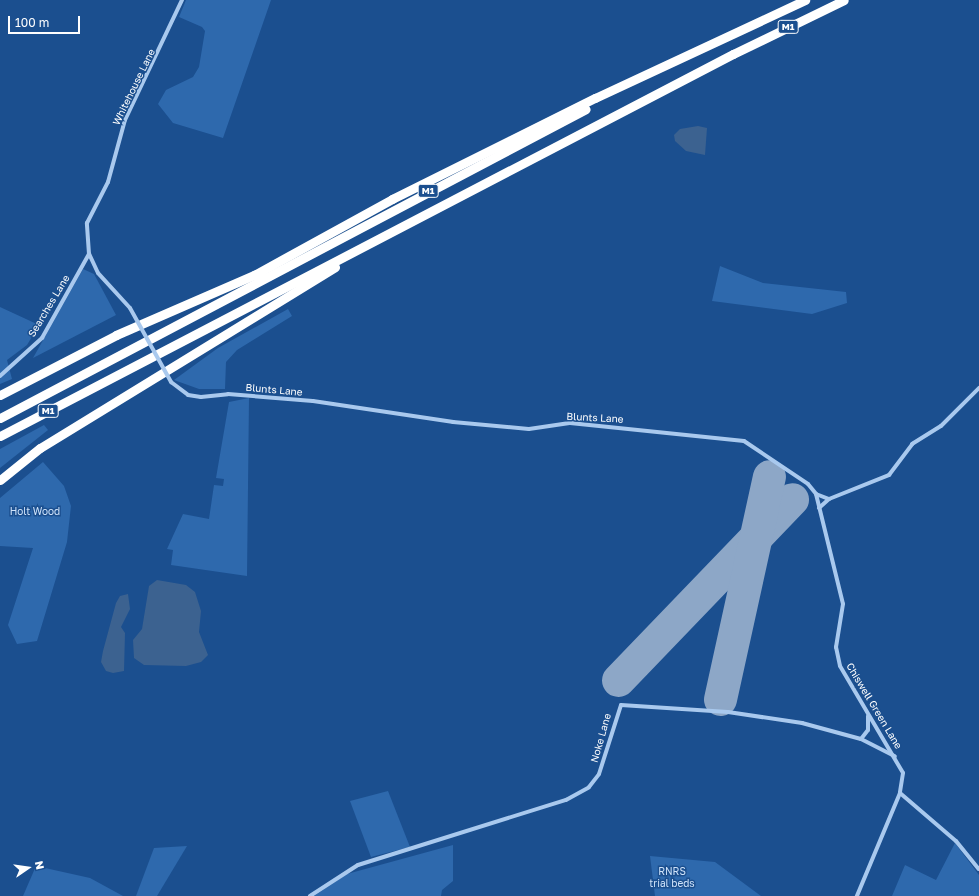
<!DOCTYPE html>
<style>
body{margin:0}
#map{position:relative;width:979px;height:896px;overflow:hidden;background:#1b4f8f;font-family:"Golos Text",sans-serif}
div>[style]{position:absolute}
.green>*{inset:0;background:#2e69ad}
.water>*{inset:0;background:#3c6290}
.runway>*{height:33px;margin:-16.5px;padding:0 16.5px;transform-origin:16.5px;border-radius:16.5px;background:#8da7c7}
.minor>*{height:4px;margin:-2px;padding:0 2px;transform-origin:2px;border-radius:2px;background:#a9c9ee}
.motorway>*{height:9px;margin:-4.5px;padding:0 4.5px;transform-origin:4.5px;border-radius:4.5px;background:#fff}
.minor-bridge>*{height:4px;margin:-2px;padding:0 2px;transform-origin:2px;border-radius:2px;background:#a9c9ee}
span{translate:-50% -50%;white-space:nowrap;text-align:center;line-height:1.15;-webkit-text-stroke:3px #1b4f8f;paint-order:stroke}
.shield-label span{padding:1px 3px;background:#1b4f8f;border:1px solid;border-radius:3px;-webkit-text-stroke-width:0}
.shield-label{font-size:9px;color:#fff;font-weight:700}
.street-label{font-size:10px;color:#fff}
.park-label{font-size:10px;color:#cfe3fa}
.north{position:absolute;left:8px;top:848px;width:40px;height:40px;-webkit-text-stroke:3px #1b4f8f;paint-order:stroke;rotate:77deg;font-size:11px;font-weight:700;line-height:16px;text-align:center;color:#fff}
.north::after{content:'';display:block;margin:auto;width:14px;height:18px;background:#fff;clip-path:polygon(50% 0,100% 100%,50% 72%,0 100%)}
.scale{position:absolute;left:8px;top:16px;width:72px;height:18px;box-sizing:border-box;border:2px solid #fff;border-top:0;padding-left:5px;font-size:12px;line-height:14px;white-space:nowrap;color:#fff;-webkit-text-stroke:3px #1b4f8f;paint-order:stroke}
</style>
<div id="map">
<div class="green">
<i style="clip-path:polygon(186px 0,271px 0,223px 138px,173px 123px,158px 104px,166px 90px,193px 77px,199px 67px,205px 31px,202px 27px,179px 17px)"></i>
<i style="clip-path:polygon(720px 266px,763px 283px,846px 292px,847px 303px,812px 314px,712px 301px)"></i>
<i style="clip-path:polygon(83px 269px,94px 274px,116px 315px,33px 358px)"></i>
<i style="clip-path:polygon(0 307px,39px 325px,27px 345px,7px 360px,12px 379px,0 384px)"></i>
<i style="clip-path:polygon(288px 309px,292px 316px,237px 350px,226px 362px,225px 389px,199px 389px,174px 380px,218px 348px)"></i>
<i style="clip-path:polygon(249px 398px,247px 576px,171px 565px,173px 550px,167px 549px,183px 514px,209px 519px,214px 485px,223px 486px,224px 479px,216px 478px,229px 402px)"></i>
<i style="clip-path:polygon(44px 425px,48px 430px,0 468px,0 449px)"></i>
<i style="clip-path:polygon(43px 462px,64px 486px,71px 506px,67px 542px,37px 641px,17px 644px,8px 625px,33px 548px,0 546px,0 498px)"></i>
<i style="clip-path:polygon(388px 791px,410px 847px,371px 857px,350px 801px)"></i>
<i style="clip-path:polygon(955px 843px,979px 875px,979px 896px,892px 896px,905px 865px,936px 880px)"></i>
<i style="clip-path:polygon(453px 845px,453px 881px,442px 890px,441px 896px,314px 896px,347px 874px)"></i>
<i style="clip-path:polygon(187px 846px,157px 896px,136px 896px,154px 848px)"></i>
<i style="clip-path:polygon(650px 856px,715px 862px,761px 896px,655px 896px)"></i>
<i style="clip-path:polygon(36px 866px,90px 878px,123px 896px,23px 896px)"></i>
</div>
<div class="water">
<i style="clip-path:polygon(698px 126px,707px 128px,705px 155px,686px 151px,675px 141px,674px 135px,680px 129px)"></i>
<i style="clip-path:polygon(157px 580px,186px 585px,195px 592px,201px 611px,199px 632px,208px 655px,201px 662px,186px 666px,144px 665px,134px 658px,133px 640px,142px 629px,149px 586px)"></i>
<i style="clip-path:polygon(128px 594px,130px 609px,121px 627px,125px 633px,124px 671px,113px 673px,106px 671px,101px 662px,103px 651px,116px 603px,120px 596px)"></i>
</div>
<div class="runway">
<i style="left:618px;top:680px;width:251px;rotate:-46.1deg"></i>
<i style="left:720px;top:699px;width:228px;rotate:-77.6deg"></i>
</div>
<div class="minor">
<i style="left:130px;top:308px;width:47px;rotate:-132.4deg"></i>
<i style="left:98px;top:273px;width:21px;rotate:-115deg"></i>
<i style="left:89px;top:254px;width:31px;rotate:-94deg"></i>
<i style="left:87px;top:223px;width:46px;rotate:-62.9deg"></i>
<i style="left:108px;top:182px;width:64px;rotate:-74.7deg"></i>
<i style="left:125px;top:120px;width:133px;rotate:-64.6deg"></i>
<i style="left:0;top:376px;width:57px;rotate:-42.1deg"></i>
<i style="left:42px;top:338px;width:96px;rotate:-60.8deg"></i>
<i style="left:171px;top:382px;width:21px;rotate:37deg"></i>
<i style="left:188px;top:395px;width:13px;rotate:9deg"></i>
<i style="left:201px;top:397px;width:27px;rotate:-6deg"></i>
<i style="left:228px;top:394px;width:85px;rotate:4.7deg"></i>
<i style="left:313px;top:401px;width:142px;rotate:8.5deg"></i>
<i style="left:453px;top:422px;width:76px;rotate:5.3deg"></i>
<i style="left:529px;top:429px;width:41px;rotate:-8.3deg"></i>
<i style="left:570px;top:423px;width:175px;rotate:5.9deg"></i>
<i style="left:744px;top:441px;width:77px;rotate:33.9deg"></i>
<i style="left:808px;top:484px;width:13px;rotate:51deg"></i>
<i style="left:816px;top:494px;width:14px;rotate:21deg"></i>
<i style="left:829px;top:499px;width:65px;rotate:-21.8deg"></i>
<i style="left:889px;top:475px;width:39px;rotate:-53deg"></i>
<i style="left:912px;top:444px;width:34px;rotate:-32deg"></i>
<i style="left:941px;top:426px;width:54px;rotate:-45deg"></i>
<i style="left:816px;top:494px;width:113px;rotate:76.2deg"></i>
<i style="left:843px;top:604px;width:44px;rotate:99.2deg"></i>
<i style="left:836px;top:647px;width:19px;rotate:78deg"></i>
<i style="left:840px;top:666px;width:124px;rotate:59.5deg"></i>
<i style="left:903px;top:773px;width:20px;rotate:99deg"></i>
<i style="left:900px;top:793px;width:112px;rotate:112.7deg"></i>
<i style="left:819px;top:508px;width:13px;rotate:-42deg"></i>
<i style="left:861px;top:739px;width:11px;rotate:-52deg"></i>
<i style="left:868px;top:730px;width:14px;rotate:-90deg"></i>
<i style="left:900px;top:793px;width:74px;rotate:40.6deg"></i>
<i style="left:956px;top:841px;width:36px;rotate:51deg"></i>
<i style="left:310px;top:896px;width:57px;rotate:-32.9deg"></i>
<i style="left:358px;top:865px;width:218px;rotate:-17.4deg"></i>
<i style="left:566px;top:800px;width:26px;rotate:-29deg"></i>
<i style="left:589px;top:787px;width:16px;rotate:-52deg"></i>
<i style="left:599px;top:774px;width:72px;rotate:-72.3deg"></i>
<i style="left:621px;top:705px;width:107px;rotate:3.7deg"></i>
<i style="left:728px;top:712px;width:75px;rotate:8.5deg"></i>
<i style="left:802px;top:723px;width:61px;rotate:15.2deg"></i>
<i style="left:861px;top:739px;width:38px;rotate:27deg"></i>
</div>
<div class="motorway">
<i style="left:0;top:395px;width:131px;rotate:-27.3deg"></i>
<i style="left:116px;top:335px;width:150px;rotate:-23.5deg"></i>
<i style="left:254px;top:275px;width:158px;rotate:-28.8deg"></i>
<i style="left:392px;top:199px;width:227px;rotate:-26.5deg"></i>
<i style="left:595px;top:98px;width:232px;rotate:-25deg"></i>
<i style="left:0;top:418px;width:662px;rotate:-27.8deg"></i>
<i style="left:0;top:436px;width:827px;rotate:-27.53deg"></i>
<i style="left:733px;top:54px;width:123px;rotate:-25.9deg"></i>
<i style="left:0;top:480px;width:51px;rotate:-38.7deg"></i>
<i style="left:40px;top:448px;width:346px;rotate:-31.5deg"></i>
</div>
<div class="minor-bridge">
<i style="left:130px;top:308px;width:85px;rotate:61deg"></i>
</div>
<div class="shield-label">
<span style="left:788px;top:27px">M1</span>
<span style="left:428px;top:191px">M1</span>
<span style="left:48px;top:411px">M1</span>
</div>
<div class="street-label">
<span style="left:134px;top:87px;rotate:-64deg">Whitehouse Lane</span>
<span style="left:49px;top:306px;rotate:-59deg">Searches Lane</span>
<span style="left:274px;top:390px;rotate:5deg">Blunts Lane</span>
<span style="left:595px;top:418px;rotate:3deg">Blunts Lane</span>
<span style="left:874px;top:706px;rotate:59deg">Chiswell Green Lane</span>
<span style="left:601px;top:738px;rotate:-74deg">Noke Lane</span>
</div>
<div class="park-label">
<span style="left:35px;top:512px">Holt Wood</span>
<span style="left:672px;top:877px">RNRS<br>trial beds</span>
</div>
<div class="north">N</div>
<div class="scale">100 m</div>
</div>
